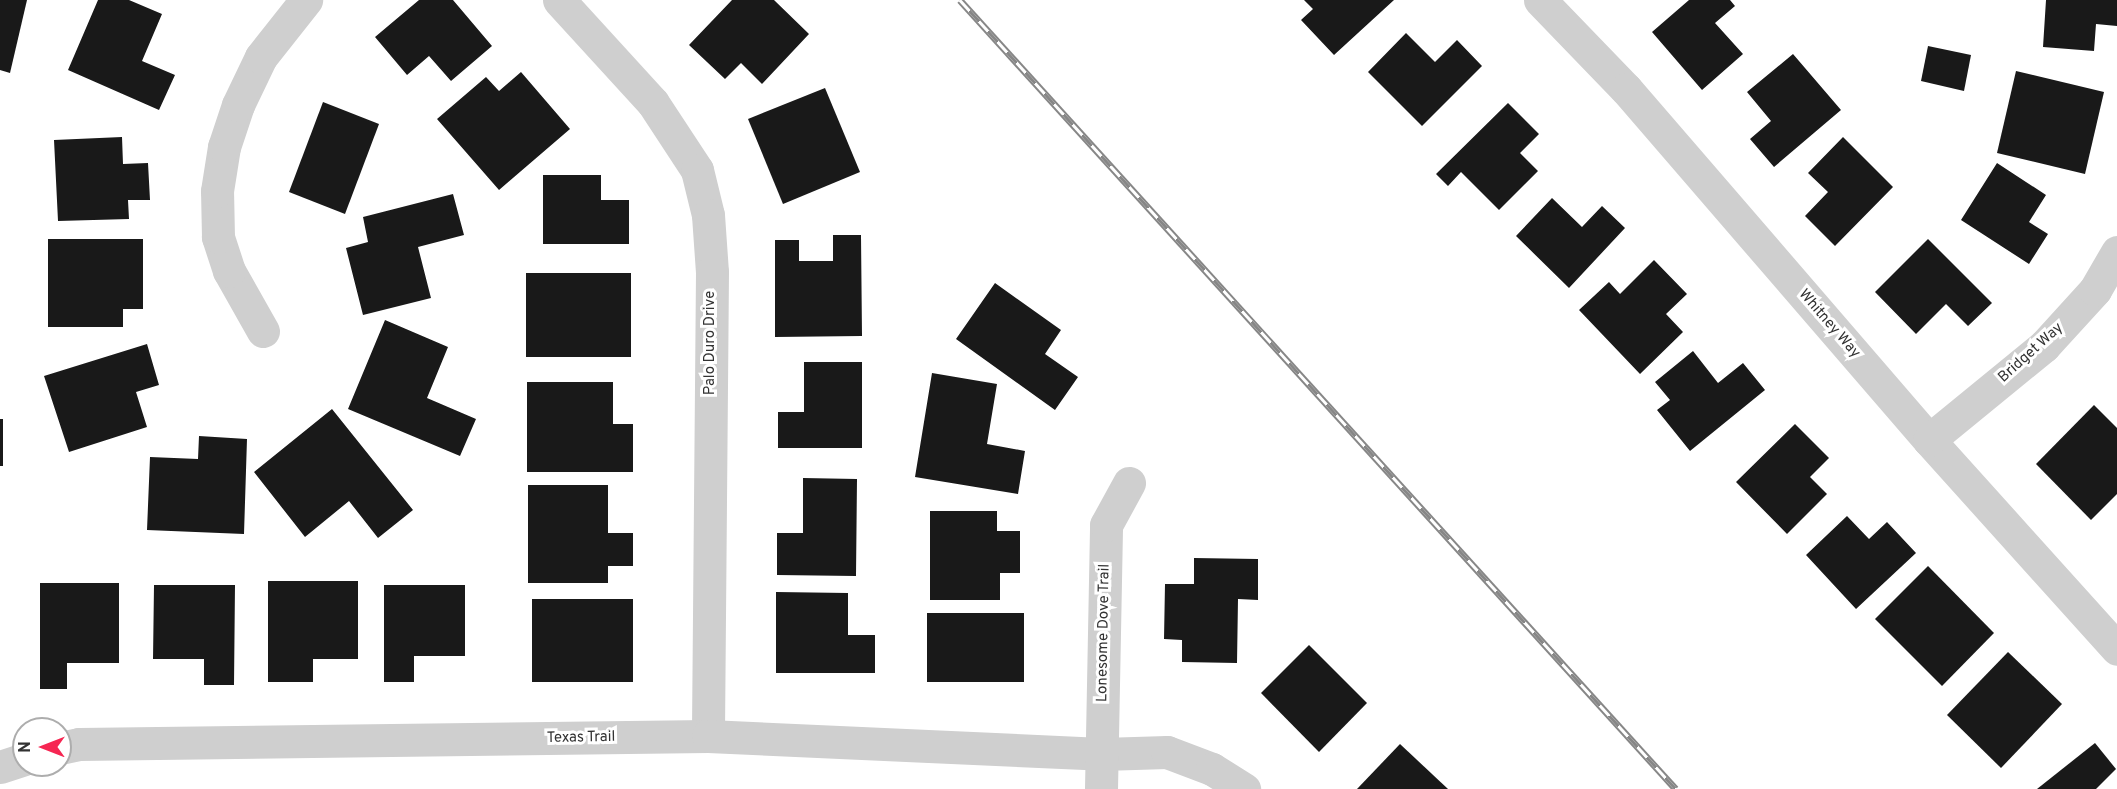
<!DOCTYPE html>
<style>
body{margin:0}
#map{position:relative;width:2117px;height:789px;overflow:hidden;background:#fff;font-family:Overpass,sans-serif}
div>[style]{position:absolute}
.building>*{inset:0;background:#191919}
.minor>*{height:33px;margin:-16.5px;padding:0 16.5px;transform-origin:16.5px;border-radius:16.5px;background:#cfcfcf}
.rail>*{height:7px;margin-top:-3.5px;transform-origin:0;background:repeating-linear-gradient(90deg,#fff 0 14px,#878787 0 28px);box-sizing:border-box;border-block:2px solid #878787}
span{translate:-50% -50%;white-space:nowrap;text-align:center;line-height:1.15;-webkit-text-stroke:6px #fff;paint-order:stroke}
.street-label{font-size:15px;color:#323232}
.north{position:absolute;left:12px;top:717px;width:60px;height:60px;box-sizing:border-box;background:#fff;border:2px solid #adadad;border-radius:50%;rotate:270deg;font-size:16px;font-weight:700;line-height:24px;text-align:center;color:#323232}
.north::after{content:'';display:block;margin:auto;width:21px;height:27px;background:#f62652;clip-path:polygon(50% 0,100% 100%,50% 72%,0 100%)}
</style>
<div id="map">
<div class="building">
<i style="clip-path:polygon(0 0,27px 0,10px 73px,0 70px)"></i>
<i style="clip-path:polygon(98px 0,129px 0,162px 14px,142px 61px,175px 75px,159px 110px,68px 70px)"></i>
<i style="clip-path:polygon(419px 0,453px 0,492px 46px,451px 81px,429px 56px,407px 75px,375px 37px)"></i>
<i style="clip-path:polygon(732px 0,774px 0,809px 34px,762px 84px,741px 63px,725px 79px,689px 45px)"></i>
<i style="clip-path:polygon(1304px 0,1394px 0,1334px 55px,1301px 20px,1313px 9px)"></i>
<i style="clip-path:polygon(1689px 0,1730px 0,1735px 6px,1715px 23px,1743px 54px,1702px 90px,1652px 32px)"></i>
<i style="clip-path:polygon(2046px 0,2117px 0,2117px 26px,2096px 24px,2094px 51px,2043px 47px)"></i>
<i style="clip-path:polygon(1406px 33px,1435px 62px,1457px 40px,1482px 66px,1422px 126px,1368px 72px)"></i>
<i style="clip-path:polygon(1928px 46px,1971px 55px,1964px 91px,1921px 81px)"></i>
<i style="clip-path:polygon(1793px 54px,1841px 110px,1774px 167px,1750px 139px,1771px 121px,1747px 92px)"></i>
<i style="clip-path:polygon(2016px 71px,2104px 92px,2085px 174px,1997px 153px)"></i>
<i style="clip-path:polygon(521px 72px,570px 129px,499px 190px,437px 119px,486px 77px,499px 91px)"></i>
<i style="clip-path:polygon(825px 88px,860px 172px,783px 204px,748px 119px)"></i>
<i style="clip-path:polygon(323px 102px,379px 124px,345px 214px,289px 192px)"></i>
<i style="clip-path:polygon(1508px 103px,1539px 134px,1520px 153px,1538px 171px,1499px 210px,1461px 172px,1448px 186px,1436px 174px)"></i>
<i style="clip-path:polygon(122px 137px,123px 164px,148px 163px,150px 200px,128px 200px,129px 219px,58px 221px,54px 140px)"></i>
<i style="clip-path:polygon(1843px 137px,1893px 187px,1835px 246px,1805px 216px,1828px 192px,1808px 173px)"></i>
<i style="clip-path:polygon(1997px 163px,2046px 195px,2029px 222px,2048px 234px,2029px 264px,1961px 220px)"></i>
<i style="clip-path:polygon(543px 175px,601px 175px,601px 200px,629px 200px,629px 244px,543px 244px)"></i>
<i style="clip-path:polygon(453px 194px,464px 235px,418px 247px,431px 298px,363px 315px,346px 248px,368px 242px,363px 217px)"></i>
<i style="clip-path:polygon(1552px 198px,1582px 227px,1602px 206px,1625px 228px,1569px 288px,1516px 236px)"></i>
<i style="clip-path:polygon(833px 235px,861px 235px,862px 336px,775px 337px,775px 240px,799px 240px,799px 261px,833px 261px)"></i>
<i style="clip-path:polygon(48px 239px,143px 239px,143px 309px,123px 309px,123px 327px,48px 327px)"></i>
<i style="clip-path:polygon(1928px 239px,1992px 303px,1968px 326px,1946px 304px,1916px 334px,1875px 292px)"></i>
<i style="clip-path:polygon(1654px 260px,1687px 294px,1666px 314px,1683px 332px,1640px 374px,1579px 310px,1609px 282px,1620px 294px)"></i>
<i style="clip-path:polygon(526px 273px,631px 273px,631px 357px,526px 357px)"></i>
<i style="clip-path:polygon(995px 283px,1061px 330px,1045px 354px,1078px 377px,1055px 410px,956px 339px)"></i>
<i style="clip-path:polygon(385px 320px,448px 347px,427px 398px,476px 419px,460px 456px,348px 409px)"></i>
<i style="clip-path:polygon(147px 344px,159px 385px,136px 392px,147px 427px,69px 452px,44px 376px)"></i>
<i style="clip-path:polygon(1693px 351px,1718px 383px,1743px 363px,1765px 390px,1690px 451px,1657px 410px,1670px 400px,1655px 382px)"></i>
<i style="clip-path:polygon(804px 362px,862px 362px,862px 448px,778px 448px,778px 412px,804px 412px)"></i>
<i style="clip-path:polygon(932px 373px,997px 384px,987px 444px,1025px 451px,1018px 494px,915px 477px)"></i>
<i style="clip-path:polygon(527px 382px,613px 382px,613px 424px,633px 424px,633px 472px,527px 472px)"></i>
<i style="clip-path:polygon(2094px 405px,2117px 428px,2117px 494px,2091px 520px,2036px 464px)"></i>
<i style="clip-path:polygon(332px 409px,413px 510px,378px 538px,349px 501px,305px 537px,254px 472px)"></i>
<i style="clip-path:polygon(0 419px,3px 419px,3px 466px,0 466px)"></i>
<i style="clip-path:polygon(1795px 424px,1829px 458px,1810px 477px,1827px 494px,1787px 534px,1736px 482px)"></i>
<i style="clip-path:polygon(199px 436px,247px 439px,244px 534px,147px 530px,150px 457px,198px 459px)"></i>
<i style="clip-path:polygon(803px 478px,857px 479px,856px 576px,777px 575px,777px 533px,803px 533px)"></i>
<i style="clip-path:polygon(528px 485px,608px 485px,608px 533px,633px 533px,633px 566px,608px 566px,608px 583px,528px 583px)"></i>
<i style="clip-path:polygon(930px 511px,997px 511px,997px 531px,1020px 531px,1020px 573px,1000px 573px,1000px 600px,930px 600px)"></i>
<i style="clip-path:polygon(1847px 516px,1869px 539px,1887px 522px,1916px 553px,1856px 609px,1806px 555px)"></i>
<i style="clip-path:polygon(1194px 558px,1258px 559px,1258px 600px,1238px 599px,1237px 663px,1182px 662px,1182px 640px,1164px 639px,1165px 584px,1194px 584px)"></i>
<i style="clip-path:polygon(1928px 566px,1994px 633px,1942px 686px,1875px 619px)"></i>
<i style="clip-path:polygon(268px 581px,358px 581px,358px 659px,313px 659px,313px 682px,268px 682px)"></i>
<i style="clip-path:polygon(40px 583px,119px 583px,119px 663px,67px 663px,67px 689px,40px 689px)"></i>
<i style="clip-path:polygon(154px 585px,235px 585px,234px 685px,204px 685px,204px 659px,153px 659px)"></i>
<i style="clip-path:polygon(384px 585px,465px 585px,465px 656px,414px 656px,414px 682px,384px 682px)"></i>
<i style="clip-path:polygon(776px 592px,848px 593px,848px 635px,875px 635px,875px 673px,776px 673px)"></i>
<i style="clip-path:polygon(532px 599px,633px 599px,633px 682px,532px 682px)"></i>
<i style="clip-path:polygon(927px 613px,1024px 613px,1024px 682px,927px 682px)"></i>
<i style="clip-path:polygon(1309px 645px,1367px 703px,1319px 752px,1261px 693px)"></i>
<i style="clip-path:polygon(2008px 652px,2062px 704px,2001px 768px,1947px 715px)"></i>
<i style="clip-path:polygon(2095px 743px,2116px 769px,2096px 789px,2037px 789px)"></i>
<i style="clip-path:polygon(1400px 744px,1448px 789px,1357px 789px)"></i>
</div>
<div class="minor">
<i style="left:559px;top:0;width:139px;rotate:47.6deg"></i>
<i style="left:653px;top:103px;width:80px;rotate:56.7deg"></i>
<i style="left:697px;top:170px;width:46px;rotate:76.3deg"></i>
<i style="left:708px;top:215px;width:57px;rotate:86deg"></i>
<i style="left:712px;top:272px;width:464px;rotate:90.5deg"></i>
<i style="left:1540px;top:0;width:124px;rotate:46deg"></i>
<i style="left:1626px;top:89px;width:464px;rotate:49.2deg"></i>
<i style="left:1929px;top:440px;width:281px;rotate:48deg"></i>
<i style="left:263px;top:331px;width:69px;rotate:-119.5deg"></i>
<i style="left:229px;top:271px;width:36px;rotate:-108deg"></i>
<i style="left:218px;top:237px;width:46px;rotate:-91.2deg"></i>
<i style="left:217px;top:191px;width:45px;rotate:-81deg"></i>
<i style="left:224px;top:147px;width:44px;rotate:-71.6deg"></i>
<i style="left:238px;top:105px;width:53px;rotate:-64.4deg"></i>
<i style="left:261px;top:57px;width:73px;rotate:-51.7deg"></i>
<i style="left:1929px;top:440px;width:149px;rotate:-39.3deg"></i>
<i style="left:2044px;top:346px;width:76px;rotate:-47.7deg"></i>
<i style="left:2095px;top:290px;width:44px;rotate:-59.9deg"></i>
<i style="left:60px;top:748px;width:19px;rotate:-12deg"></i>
<i style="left:79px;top:744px;width:629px;rotate:-0.73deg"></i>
<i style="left:708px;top:736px;width:394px;rotate:2.6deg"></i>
<i style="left:1102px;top:754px;width:65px;rotate:-1.8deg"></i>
<i style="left:1167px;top:752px;width:48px;rotate:20.7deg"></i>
<i style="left:1212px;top:769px;width:38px;rotate:32deg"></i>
<i style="left:0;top:767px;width:25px;rotate:-18deg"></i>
<i style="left:1101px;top:789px;width:264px;rotate:-88.9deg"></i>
<i style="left:1106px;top:525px;width:48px;rotate:-61.3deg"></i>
</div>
<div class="rail">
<i style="left:960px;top:0;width:1065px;rotate:47.78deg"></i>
</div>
<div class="street-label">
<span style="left:1829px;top:324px;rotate:49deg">Whitney Way</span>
<span style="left:711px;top:343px;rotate:-90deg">Palo Duro Drive</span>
<span style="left:2031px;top:353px;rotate:-42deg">Bridget Way</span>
<span style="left:1104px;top:633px;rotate:-89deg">Lonesome Dove Trail</span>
<span style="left:581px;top:738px;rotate:-1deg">Texas Trail</span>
</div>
<div class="north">N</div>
</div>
